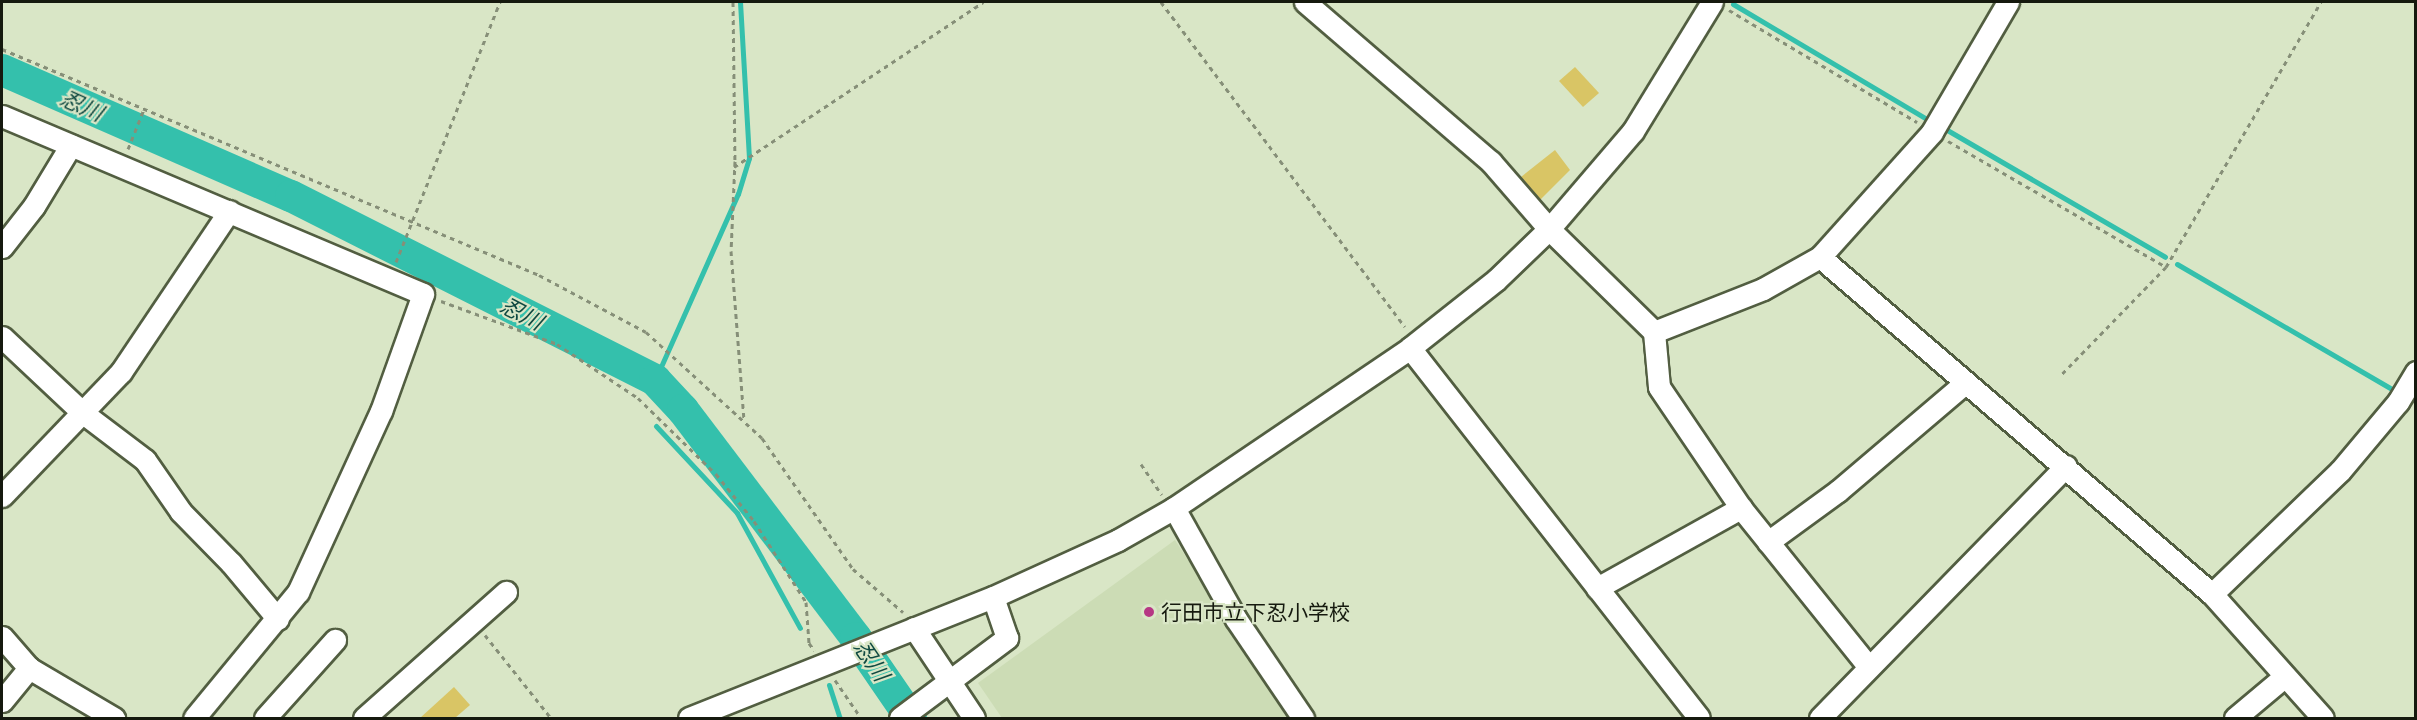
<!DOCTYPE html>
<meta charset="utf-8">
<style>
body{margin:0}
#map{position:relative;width:2417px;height:720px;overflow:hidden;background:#d9e6c6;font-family:"IBM Plex Sans","Noto Sans JP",sans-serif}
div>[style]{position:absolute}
.built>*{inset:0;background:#ccdcb5}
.stream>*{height:5px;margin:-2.5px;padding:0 2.5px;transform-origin:2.5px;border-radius:2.5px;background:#34c0ac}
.river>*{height:32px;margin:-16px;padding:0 16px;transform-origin:16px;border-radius:16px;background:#34c0ac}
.building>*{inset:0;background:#d9c565}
.path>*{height:3px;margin-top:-1.5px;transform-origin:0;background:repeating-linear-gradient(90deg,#868f78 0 4.5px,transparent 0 9px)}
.roads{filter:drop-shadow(2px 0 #525e41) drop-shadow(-2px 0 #525e41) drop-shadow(0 2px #525e41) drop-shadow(0 -2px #525e41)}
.minor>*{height:21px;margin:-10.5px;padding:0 10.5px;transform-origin:10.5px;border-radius:10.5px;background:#fff}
.dots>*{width:16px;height:16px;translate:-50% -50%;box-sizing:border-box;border:3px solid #d9e6c6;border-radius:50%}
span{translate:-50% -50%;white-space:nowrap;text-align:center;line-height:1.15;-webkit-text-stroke:4.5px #d9e6c6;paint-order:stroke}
.poi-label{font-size:21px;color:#15190e}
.left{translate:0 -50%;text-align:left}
.water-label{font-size:22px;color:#104a42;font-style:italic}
.frame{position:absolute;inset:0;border:3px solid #15190e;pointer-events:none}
</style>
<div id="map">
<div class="built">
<i style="clip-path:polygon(1175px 540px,1291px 718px,1002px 718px,978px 683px)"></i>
</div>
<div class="stream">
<i style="left:1733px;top:4px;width:227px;rotate:30.7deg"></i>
<i style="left:1942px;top:127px;width:258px;rotate:30.2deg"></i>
<i style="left:2177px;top:264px;width:252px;rotate:30.2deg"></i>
<i style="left:655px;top:380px;width:204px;rotate:-66deg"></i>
<i style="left:738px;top:194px;width:38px;rotate:-73deg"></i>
<i style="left:749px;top:158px;width:156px;rotate:-93.3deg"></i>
<i style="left:656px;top:426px;width:119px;rotate:47deg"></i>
<i style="left:737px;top:513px;width:131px;rotate:61.3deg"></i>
<i style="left:829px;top:685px;width:35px;rotate:72deg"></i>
</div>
<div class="river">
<i style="left:2px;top:70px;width:315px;rotate:23.6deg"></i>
<i style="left:291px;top:196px;width:408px;rotate:26.8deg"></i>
<i style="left:655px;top:380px;width:41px;rotate:47deg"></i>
<i style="left:683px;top:410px;width:286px;rotate:52.8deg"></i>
<i style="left:856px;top:638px;width:97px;rotate:55.5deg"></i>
</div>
<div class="building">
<i style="clip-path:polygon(1575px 67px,1599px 93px,1583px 107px,1559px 81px)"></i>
<i style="clip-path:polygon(1555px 150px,1570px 170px,1540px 200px,1521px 177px)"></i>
<i style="clip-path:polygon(454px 687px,470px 705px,455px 718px,420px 718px)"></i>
</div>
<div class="path">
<i style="left:733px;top:2px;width:159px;rotate:89.3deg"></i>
<i style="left:735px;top:161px;width:90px;rotate:92.5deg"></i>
<i style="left:731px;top:251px;width:170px;rotate:85.6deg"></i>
<i style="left:1161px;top:2px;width:406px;rotate:53.1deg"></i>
<i style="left:1729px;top:10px;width:219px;rotate:30.8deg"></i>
<i style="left:2px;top:49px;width:583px;rotate:22.82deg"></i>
<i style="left:539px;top:275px;width:121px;rotate:28deg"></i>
<i style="left:646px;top:332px;width:157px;rotate:42.4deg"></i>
<i style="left:762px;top:438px;width:160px;rotate:55.2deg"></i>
<i style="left:853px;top:569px;width:66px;rotate:40.7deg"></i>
<i style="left:1948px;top:141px;width:252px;rotate:30deg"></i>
<i style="left:2166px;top:267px;width:149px;rotate:134.2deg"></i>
<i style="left:128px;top:149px;width:43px;rotate:-68.2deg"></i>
<i style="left:734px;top:167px;width:299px;rotate:-33.5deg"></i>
<i style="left:396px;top:262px;width:280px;rotate:-68.2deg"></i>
<i style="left:2166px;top:267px;width:307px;rotate:-59.7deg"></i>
<i style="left:441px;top:301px;width:124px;rotate:20.3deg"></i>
<i style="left:557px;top:344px;width:97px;rotate:33.7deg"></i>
<i style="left:638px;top:398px;width:109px;rotate:44.3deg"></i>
<i style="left:716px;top:474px;width:60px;rotate:51deg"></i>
<i style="left:754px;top:521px;width:96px;rotate:57.3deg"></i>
<i style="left:806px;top:602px;width:41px;rotate:85.8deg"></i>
<i style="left:809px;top:643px;width:9px;rotate:54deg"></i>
<i style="left:1141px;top:464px;width:37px;rotate:56deg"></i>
<i style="left:485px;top:635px;width:106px;rotate:51.5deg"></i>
<i style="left:835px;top:680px;width:46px;rotate:55.6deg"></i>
</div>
<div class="roads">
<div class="minor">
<i style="left:1305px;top:2px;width:245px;rotate:40.7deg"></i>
<i style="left:1491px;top:162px;width:89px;rotate:49.1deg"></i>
<i style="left:1549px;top:229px;width:147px;rotate:44.4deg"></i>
<i style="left:1654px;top:332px;width:117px;rotate:-21.5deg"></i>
<i style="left:1763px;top:289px;width:65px;rotate:-29.3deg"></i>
<i style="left:1820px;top:257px;width:517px;rotate:40.69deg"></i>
<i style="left:2212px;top:594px;width:166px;rotate:48.2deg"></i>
<i style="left:2px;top:116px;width:457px;rotate:22.9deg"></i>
<i style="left:423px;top:294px;width:124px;rotate:109.7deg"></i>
<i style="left:381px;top:411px;width:199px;rotate:114.6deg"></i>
<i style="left:298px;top:592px;width:163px;rotate:129.5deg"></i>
<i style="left:2px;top:247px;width:52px;rotate:-52deg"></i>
<i style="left:34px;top:206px;width:71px;rotate:-58.8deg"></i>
<i style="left:1820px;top:257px;width:168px;rotate:-48.1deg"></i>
<i style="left:1932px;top:132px;width:151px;rotate:-59.7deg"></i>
<i style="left:1654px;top:332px;width:55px;rotate:84.8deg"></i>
<i style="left:1659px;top:387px;width:146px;rotate:55.9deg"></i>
<i style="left:1741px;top:508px;width:204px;rotate:51.2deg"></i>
<i style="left:2px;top:337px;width:111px;rotate:43.2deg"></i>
<i style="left:83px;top:413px;width:78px;rotate:37.2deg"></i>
<i style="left:145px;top:460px;width:63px;rotate:55.3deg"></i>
<i style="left:181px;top:512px;width:71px;rotate:45.6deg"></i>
<i style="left:231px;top:563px;width:73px;rotate:50deg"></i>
<i style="left:1410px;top:348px;width:469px;rotate:52deg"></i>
<i style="left:2px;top:496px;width:172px;rotate:-46.2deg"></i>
<i style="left:121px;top:372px;width:194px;rotate:-56.1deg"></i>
<i style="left:1174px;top:508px;width:127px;rotate:60.8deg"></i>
<i style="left:1236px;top:619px;width:120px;rotate:55.9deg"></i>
<i style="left:1768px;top:542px;width:87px;rotate:-36.1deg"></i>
<i style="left:1838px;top:491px;width:167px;rotate:-40.4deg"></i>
<i style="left:1597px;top:588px;width:165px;rotate:-29.1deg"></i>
<i style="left:2212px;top:594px;width:178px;rotate:-43.9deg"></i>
<i style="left:2340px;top:471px;width:90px;rotate:-50deg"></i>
<i style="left:2398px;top:402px;width:35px;rotate:-59deg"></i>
<i style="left:914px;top:628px;width:108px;rotate:56.3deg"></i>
<i style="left:2px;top:637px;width:41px;rotate:48.9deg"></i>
<i style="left:29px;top:668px;width:99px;rotate:30.5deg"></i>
<i style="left:2px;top:701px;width:43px;rotate:-50.7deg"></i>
<i style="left:265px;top:718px;width:105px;rotate:-48.1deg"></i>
<i style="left:364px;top:718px;width:190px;rotate:-41.6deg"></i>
<i style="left:689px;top:718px;width:327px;rotate:-21.7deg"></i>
<i style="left:993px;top:597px;width:137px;rotate:-24.5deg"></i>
<i style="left:1118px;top:540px;width:64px;rotate:-29.7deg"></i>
<i style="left:1174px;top:508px;width:285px;rotate:-34.1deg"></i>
<i style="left:1410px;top:348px;width:110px;rotate:-38.3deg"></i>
<i style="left:1496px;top:280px;width:74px;rotate:-43.9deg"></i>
<i style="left:1549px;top:229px;width:129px;rotate:-49.4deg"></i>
<i style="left:1633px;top:131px;width:151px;rotate:-58.5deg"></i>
<i style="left:900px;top:718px;width:134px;rotate:-36.8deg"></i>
<i style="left:1007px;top:638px;width:43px;rotate:-108.9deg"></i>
<i style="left:1820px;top:718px;width:352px;rotate:-45.7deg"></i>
<i style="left:2235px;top:718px;width:65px;rotate:-40deg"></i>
</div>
</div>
<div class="dots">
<i style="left:1149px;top:612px;background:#b63784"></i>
</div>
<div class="poi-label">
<span class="left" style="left:1161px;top:612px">行田市立下忍小学校</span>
</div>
<div class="water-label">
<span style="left:82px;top:105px;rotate:24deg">忍川</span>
<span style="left:522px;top:313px;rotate:27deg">忍川</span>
<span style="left:872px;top:660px;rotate:56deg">忍川</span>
</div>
<div class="frame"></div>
</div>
